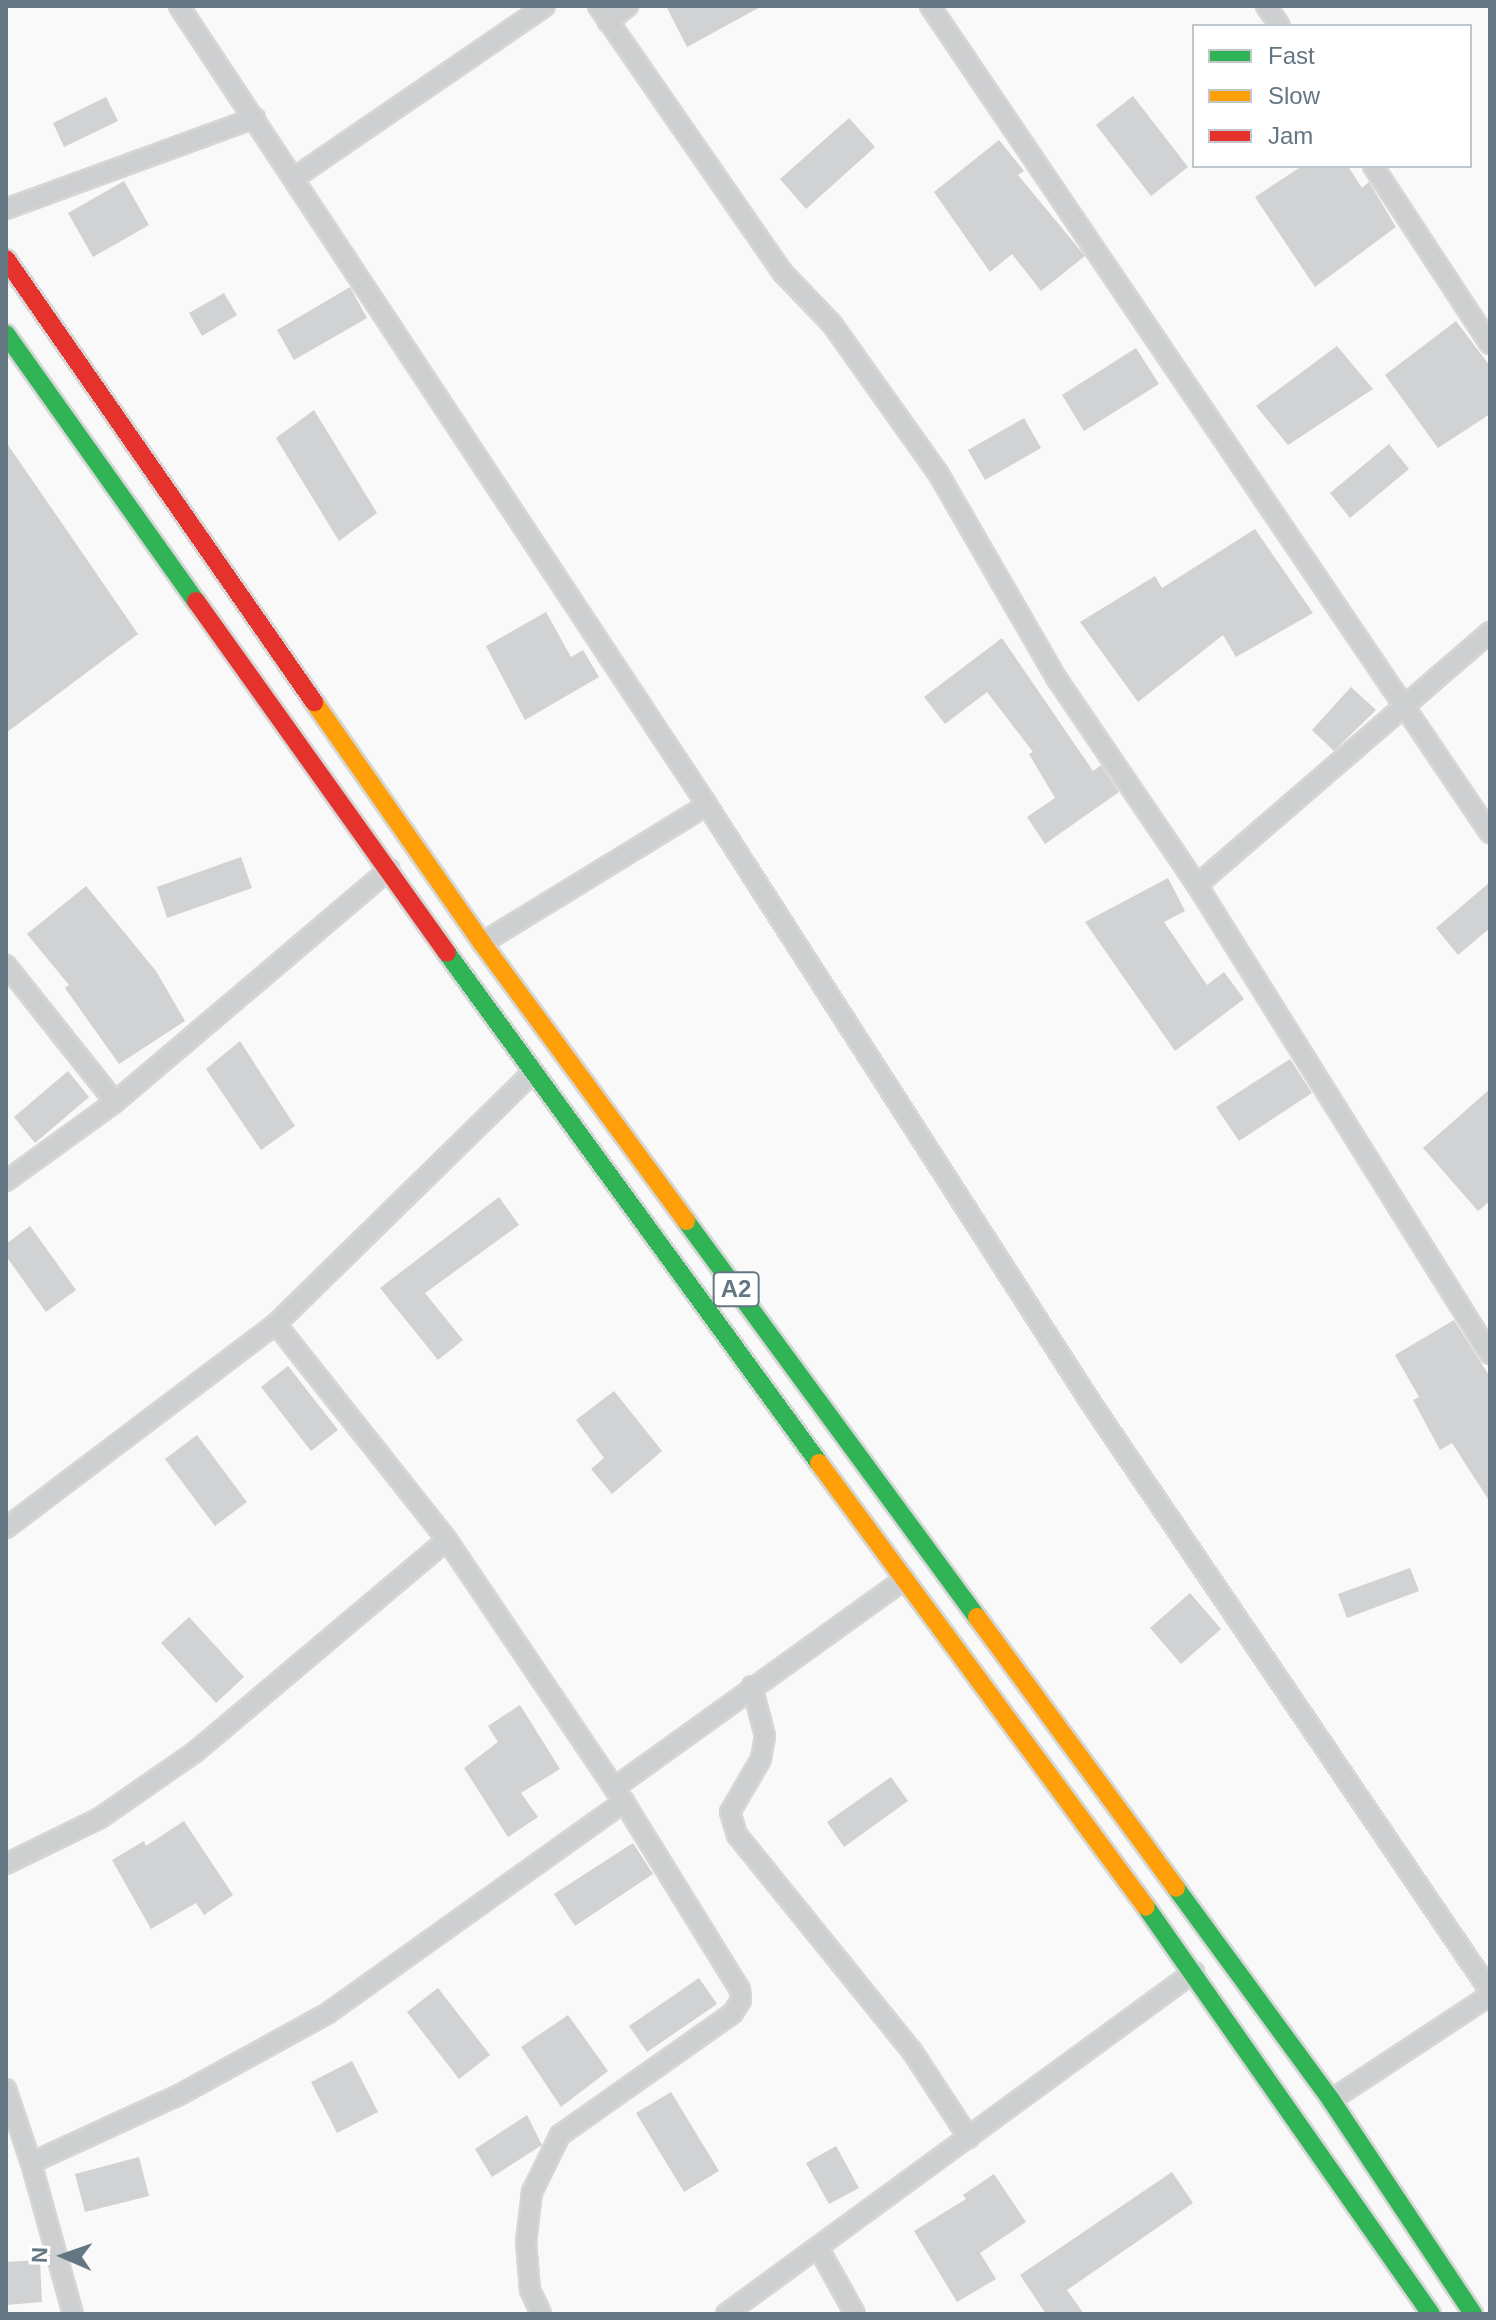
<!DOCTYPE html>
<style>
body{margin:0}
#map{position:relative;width:1496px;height:2320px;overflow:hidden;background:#f9f9f9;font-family:Arial,sans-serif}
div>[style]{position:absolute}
.building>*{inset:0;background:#d0d2d3}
.roads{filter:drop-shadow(2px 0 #d5d6d6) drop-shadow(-2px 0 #d5d6d6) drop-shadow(0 2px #d5d6d6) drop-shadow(0 -2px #d5d6d6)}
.street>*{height:18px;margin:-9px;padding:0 9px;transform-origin:9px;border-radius:9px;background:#cecfd0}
.fast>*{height:18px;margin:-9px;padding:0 9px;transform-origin:9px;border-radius:9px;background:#30b455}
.slow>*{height:18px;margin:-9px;padding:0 9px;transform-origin:9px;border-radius:9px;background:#ff9f0a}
.jam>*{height:18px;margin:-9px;padding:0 9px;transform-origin:9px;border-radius:9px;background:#e5322d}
span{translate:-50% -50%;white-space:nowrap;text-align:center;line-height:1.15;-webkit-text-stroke:8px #fff;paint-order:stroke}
.shield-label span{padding:2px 6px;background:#fff;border:2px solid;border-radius:6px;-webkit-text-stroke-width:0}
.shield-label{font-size:24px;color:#657683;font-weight:700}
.frame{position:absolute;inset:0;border:8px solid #657683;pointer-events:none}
.legend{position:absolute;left:1192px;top:24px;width:280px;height:144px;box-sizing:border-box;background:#fff;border:2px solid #c1c8cd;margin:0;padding:10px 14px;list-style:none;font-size:24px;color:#657683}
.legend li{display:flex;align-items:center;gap:16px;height:40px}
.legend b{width:40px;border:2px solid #c1c8cd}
.north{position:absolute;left:24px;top:2216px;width:80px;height:80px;-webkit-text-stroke:6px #fff;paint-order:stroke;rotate:272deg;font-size:22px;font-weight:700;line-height:32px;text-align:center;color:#657683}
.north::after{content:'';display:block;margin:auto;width:28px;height:36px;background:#657683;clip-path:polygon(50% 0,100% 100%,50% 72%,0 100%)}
</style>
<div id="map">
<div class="building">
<i style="clip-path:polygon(666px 6px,762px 6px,687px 47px)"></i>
<i style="clip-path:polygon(1133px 96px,1188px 167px,1151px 196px,1096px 125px)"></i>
<i style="clip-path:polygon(106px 97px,118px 121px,64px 147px,53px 123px)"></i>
<i style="clip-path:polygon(849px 118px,875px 147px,806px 209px,780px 179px)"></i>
<i style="clip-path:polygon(999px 140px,1024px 171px,1018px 175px,1085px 256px,1041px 291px,1012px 254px,990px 272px,934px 192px)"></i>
<i style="clip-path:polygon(1302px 166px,1348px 166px,1362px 188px,1369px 182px,1396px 227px,1315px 287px,1255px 197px)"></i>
<i style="clip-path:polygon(124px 181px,149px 225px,93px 257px,68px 213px)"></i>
<i style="clip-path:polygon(350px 287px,367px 318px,294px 360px,277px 330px)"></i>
<i style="clip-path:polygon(224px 293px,237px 315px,202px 336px,189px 313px)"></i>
<i style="clip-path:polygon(1456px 321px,1490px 366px,1490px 414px,1438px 448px,1385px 375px)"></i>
<i style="clip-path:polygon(1337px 346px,1373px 389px,1288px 445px,1256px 406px)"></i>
<i style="clip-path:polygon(1136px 348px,1159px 384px,1084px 431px,1062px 395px)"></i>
<i style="clip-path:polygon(314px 410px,377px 513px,339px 541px,276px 438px)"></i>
<i style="clip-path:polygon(1024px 418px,1041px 448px,985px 480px,968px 450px)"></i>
<i style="clip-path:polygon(6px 442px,138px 634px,6px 733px)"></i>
<i style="clip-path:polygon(1389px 444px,1409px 469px,1350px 518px,1330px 493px)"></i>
<i style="clip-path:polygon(1255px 529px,1313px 613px,1236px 657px,1223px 635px,1138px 702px,1080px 622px,1155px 576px,1162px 588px)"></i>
<i style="clip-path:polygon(546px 612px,571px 657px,583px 650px,599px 677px,525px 720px,486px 646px)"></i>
<i style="clip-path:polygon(1002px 638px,1093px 771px,1101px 765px,1119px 792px,1045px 844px,1027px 817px,1055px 798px,1029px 754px,1033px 752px,987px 692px,945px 724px,924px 697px)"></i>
<i style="clip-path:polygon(1351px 687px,1376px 710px,1334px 751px,1312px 730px)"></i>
<i style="clip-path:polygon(241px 857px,252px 888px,167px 918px,157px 887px)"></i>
<i style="clip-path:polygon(1168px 878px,1185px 911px,1164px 922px,1207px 985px,1224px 972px,1244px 999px,1175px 1051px,1085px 922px)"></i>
<i style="clip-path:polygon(1490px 882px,1490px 928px,1458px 955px,1436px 928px)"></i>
<i style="clip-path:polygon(86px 886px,156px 971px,185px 1021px,119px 1064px,65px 988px,69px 985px,27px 934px)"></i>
<i style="clip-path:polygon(240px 1041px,295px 1126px,261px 1150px,206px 1069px)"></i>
<i style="clip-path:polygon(1290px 1059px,1312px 1093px,1239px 1141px,1216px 1107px)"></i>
<i style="clip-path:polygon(68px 1071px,89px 1097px,35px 1143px,14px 1117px)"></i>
<i style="clip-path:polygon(1490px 1089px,1490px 1201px,1478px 1211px,1423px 1148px)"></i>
<i style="clip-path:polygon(499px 1197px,519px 1225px,425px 1293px,463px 1340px,438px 1360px,380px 1288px)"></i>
<i style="clip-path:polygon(30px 1226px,76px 1290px,46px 1312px,6px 1256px,6px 1244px)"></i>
<i style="clip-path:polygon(1454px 1320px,1490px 1377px,1490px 1502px,1452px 1443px,1440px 1450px,1413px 1400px,1419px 1397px,1395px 1355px)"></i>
<i style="clip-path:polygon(288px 1366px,338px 1430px,311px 1451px,261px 1387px)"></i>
<i style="clip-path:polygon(614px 1391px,662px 1451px,612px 1494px,591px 1469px,604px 1458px,576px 1420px)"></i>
<i style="clip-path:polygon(197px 1435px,247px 1502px,215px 1526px,165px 1459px)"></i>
<i style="clip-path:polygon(1410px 1568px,1419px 1591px,1347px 1618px,1338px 1594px)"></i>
<i style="clip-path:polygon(1190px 1593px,1221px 1629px,1181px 1664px,1150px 1628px)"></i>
<i style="clip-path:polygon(189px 1617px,244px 1677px,216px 1703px,161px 1643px)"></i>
<i style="clip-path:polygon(520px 1705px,560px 1769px,521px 1793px,538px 1817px,508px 1837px,464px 1768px,498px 1742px,488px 1726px)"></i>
<i style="clip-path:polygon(891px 1777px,908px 1801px,844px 1847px,827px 1822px)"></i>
<i style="clip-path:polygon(184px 1821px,233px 1895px,204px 1915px,196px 1903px,151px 1929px,112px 1860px,144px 1841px,146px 1846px)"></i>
<i style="clip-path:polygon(633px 1843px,653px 1874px,575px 1926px,554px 1894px)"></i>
<i style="clip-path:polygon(699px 1978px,717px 2004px,647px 2052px,629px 2026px)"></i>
<i style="clip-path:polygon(438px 1988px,490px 2055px,459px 2079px,407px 2012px)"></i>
<i style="clip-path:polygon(568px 2015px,608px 2071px,561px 2107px,521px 2047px)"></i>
<i style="clip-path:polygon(352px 2061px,378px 2112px,337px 2133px,311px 2082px)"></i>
<i style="clip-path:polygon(671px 2092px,719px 2171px,684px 2192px,636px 2113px)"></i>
<i style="clip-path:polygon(527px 2115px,542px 2145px,492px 2177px,475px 2149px)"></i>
<i style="clip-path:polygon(836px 2146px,859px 2188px,829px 2204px,806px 2163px)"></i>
<i style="clip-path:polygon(139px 2157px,149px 2196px,85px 2212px,75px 2174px)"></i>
<i style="clip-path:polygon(1172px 2172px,1193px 2203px,1067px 2290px,1084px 2314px,1046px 2314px,1020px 2275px)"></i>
<i style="clip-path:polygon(994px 2174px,1026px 2222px,980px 2253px,996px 2279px,957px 2302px,914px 2231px,966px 2199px,963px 2195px)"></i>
<i style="clip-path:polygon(40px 2260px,42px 2302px,6px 2305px,6px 2262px)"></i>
</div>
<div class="roads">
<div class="street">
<i style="left:179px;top:6px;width:958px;rotate:56.54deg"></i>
<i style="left:707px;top:805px;width:711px;rotate:57.29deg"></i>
<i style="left:1091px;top:1403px;width:711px;rotate:55.84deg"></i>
<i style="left:598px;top:6px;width:325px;rotate:55.3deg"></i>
<i style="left:783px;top:273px;width:71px;rotate:46.1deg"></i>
<i style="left:832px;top:324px;width:183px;rotate:54.6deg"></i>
<i style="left:938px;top:473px;width:238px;rotate:60deg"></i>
<i style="left:1057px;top:679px;width:249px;rotate:55.8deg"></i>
<i style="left:1197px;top:885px;width:553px;rotate:58.01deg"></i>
<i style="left:930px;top:6px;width:999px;rotate:55.9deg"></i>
<i style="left:1266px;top:6px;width:24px;rotate:55deg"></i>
<i style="left:608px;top:22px;width:26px;rotate:-39deg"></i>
<i style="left:1373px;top:166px;width:213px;rotate:56.7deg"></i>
<i style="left:294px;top:178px;width:304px;rotate:-34.4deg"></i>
<i style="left:6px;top:209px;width:265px;rotate:-20.1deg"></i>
<i style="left:1197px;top:885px;width:387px;rotate:-40.8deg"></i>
<i style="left:482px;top:943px;width:264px;rotate:-31.5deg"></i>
<i style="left:6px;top:965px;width:175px;rotate:51.5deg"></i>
<i style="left:6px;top:1181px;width:135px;rotate:-35.9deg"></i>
<i style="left:115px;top:1102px;width:360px;rotate:-40.3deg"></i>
<i style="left:276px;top:1324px;width:275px;rotate:51.6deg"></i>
<i style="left:447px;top:1540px;width:316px;rotate:56deg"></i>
<i style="left:624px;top:1802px;width:221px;rotate:58.3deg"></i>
<i style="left:740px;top:1990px;width:10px;rotate:84deg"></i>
<i style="left:741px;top:2000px;width:15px;rotate:122deg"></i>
<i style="left:733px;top:2013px;width:212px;rotate:144.8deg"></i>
<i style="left:560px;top:2135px;width:64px;rotate:116.2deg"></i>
<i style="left:532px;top:2192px;width:50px;rotate:96.8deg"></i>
<i style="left:526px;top:2242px;width:48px;rotate:85.2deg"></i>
<i style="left:530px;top:2290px;width:26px;rotate:65deg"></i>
<i style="left:6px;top:1528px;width:338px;rotate:-37.1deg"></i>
<i style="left:276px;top:1324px;width:359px;rotate:-44.4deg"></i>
<i style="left:752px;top:1686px;width:52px;rotate:75.4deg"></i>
<i style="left:765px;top:1736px;width:23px;rotate:100deg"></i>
<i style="left:761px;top:1759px;width:61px;rotate:120.3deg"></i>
<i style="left:730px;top:1812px;width:24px;rotate:73deg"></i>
<i style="left:737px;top:1835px;width:278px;rotate:51deg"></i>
<i style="left:912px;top:2051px;width:104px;rotate:56.8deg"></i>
<i style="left:614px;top:1788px;width:358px;rotate:-35.7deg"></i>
<i style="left:6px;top:1864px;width:105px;rotate:-26.1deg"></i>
<i style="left:100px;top:1818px;width:116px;rotate:-34.8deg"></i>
<i style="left:195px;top:1752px;width:329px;rotate:-40.1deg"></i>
<i style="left:6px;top:2089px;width:78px;rotate:71.3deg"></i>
<i style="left:1331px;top:2100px;width:191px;rotate:-33.4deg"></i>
<i style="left:819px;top:2249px;width:74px;rotate:61deg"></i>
<i style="left:73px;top:2314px;width:157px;rotate:-105.5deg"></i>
<i style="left:31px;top:2163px;width:163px;rotate:-24.7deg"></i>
<i style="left:179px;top:2095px;width:170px;rotate:-28.8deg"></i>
<i style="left:328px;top:2013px;width:364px;rotate:-35.5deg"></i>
<i style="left:726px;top:2314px;width:580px;rotate:-36.16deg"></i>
</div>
<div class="fast">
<i style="left:6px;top:334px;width:328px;rotate:54.6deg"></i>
<i style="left:447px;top:953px;width:631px;rotate:53.89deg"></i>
<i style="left:686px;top:1221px;width:491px;rotate:53.7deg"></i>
<i style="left:1176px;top:1888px;width:263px;rotate:53.8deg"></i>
<i style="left:1331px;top:2100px;width:257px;rotate:56.4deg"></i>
<i style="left:1146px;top:1907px;width:497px;rotate:55deg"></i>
</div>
<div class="slow">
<i style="left:314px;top:702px;width:294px;rotate:55.1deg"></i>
<i style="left:482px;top:943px;width:345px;rotate:53.7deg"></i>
<i style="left:819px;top:1463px;width:551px;rotate:53.63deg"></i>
<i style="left:977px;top:1617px;width:336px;rotate:53.7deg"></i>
</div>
<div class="jam">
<i style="left:6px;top:259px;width:540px;rotate:55.19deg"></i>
<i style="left:196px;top:601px;width:432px;rotate:54.5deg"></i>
</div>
</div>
<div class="shield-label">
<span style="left:736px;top:1289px">A2</span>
</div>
<div class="frame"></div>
<ul class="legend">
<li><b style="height:10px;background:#30b455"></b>Fast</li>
<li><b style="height:10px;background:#ff9f0a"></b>Slow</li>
<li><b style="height:10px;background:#e5322d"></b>Jam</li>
</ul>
<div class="north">N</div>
</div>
